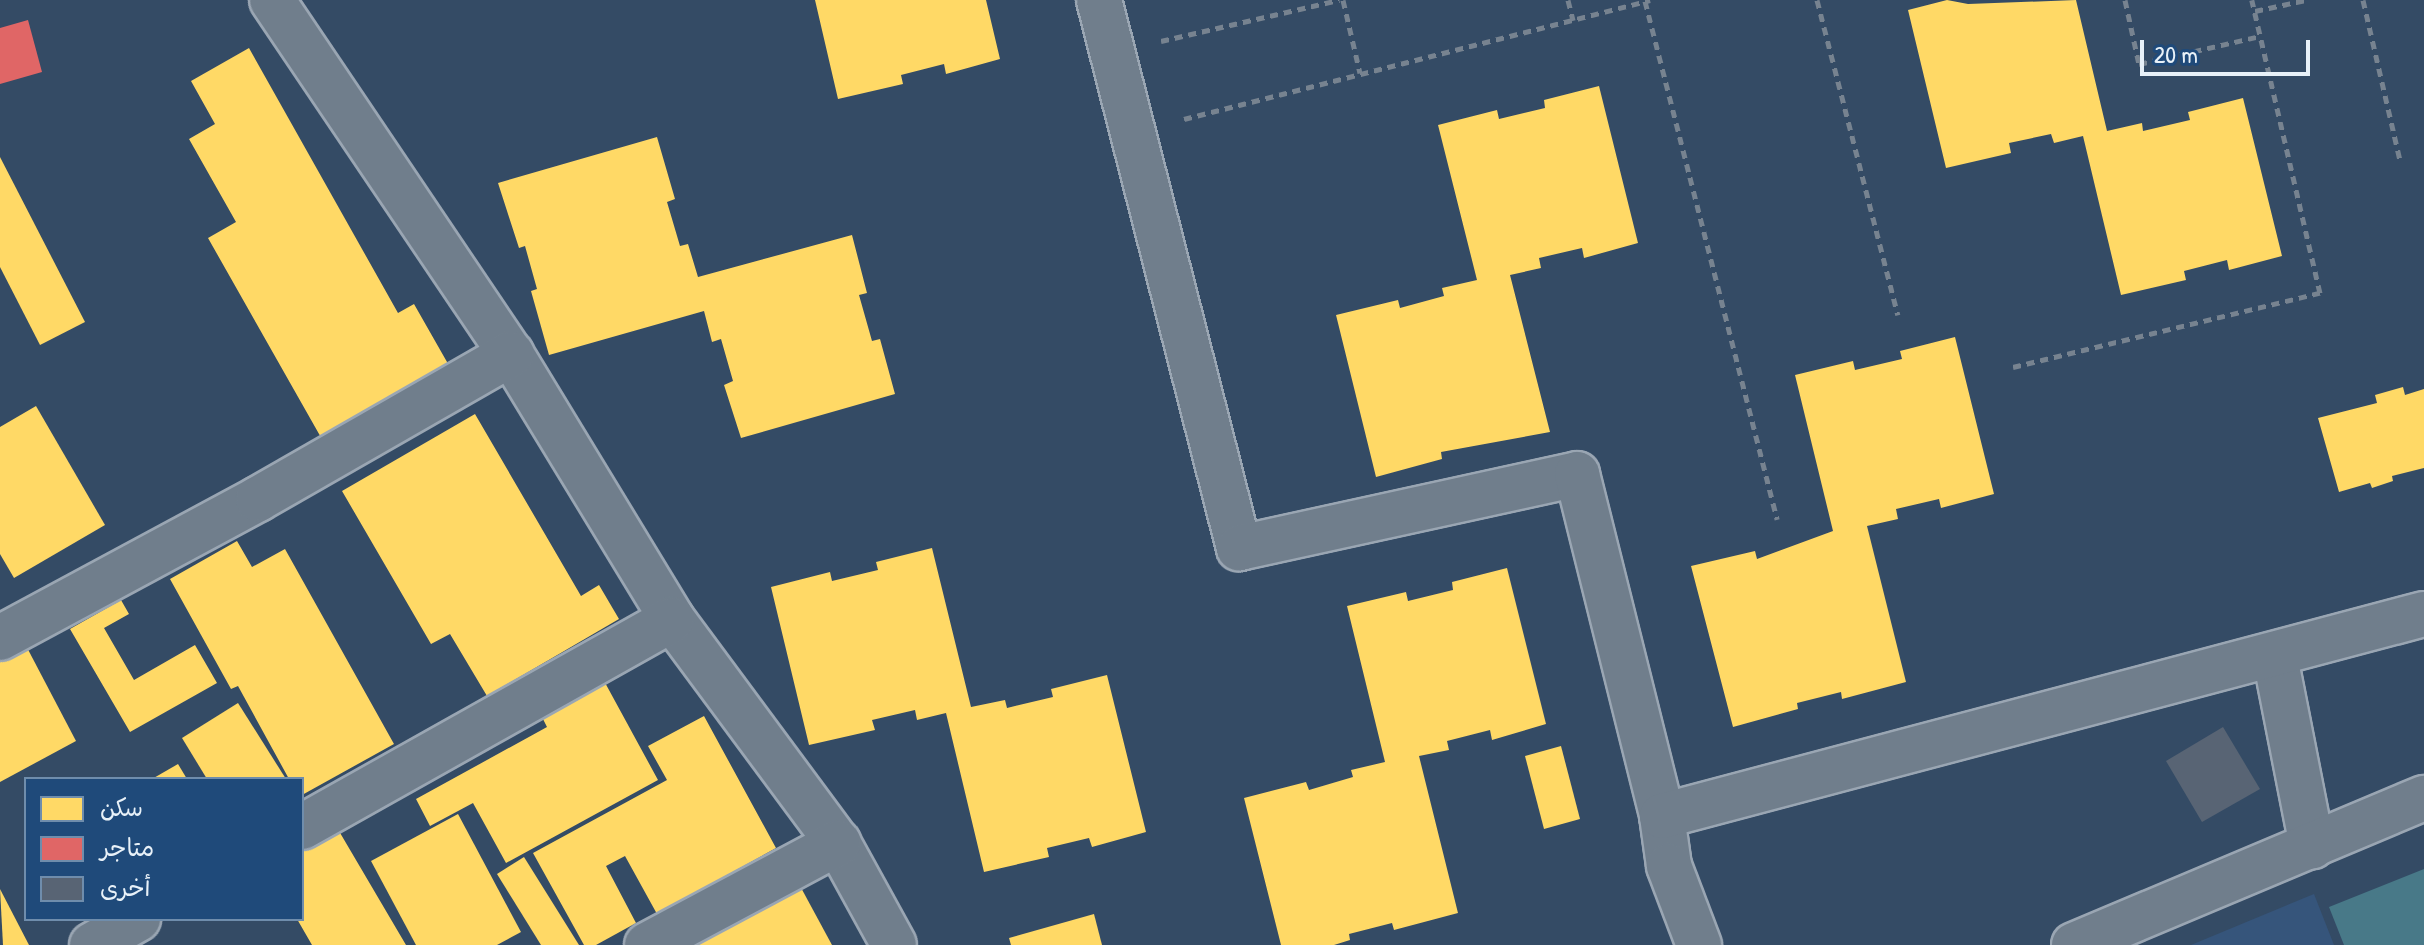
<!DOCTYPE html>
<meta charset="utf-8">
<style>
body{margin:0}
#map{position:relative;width:2424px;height:945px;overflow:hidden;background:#344b65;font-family:"Patrick Hand","Playpen Sans Arabic",sans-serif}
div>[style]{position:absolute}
.built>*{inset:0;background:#36557b}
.green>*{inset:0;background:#487988}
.homes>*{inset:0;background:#ffd966}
.shops>*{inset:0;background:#e06666}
.building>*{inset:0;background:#586474}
.path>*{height:5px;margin-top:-2.5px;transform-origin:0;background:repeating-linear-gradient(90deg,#778390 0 8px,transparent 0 14px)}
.roads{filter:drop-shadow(2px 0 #9aa6b3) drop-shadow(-2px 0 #9aa6b3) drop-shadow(0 2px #9aa6b3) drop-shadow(0 -2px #9aa6b3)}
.street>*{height:44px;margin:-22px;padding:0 22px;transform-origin:22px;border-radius:22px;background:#707e8c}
span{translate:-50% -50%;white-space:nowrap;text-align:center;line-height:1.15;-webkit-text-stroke:8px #1f4a7a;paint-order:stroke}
.legend{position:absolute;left:24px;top:777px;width:280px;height:144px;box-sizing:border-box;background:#1f4a7a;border:2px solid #6f8dac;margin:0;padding:10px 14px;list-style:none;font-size:24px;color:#e8f1f8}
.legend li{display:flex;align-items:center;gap:16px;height:40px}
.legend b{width:40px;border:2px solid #6f8dac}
.scale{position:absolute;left:2140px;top:40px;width:170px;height:36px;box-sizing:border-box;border:4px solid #e8f1f8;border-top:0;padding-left:10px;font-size:24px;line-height:28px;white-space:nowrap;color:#e8f1f8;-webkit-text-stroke:6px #1f4a7a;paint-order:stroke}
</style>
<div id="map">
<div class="built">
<i style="clip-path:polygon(2314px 894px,2334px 945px,2191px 945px)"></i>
</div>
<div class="green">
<i style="clip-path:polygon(2424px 869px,2424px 945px,2344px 945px,2329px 907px)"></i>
</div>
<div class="homes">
<i style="clip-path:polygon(815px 0,986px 0,1000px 59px,946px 74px,944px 64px,901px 75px,903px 84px,838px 99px)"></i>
<i style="clip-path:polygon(1947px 0,1968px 4px,2076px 0,2107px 131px,2142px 123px,2143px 131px,2190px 120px,2188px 112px,2243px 98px,2282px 256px,2229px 270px,2227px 260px,2184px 271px,2186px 280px,2121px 295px,2083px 136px,2054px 143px,2051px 134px,2009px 143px,2011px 153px,1946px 168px,1908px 10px)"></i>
<i style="clip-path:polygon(249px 48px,398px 313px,414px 304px,451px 369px,323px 441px,208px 238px,236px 222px,189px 139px,215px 124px,191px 81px)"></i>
<i style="clip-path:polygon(1599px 86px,1638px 243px,1584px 258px,1582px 248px,1539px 258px,1541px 268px,1510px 275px,1550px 432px,1441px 452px,1442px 459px,1376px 477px,1336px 315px,1398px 300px,1400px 308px,1444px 296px,1442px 288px,1477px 280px,1438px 125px,1497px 110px,1499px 119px,1545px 108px,1544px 100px)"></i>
<i style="clip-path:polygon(657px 137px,675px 199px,667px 202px,680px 246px,688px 244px,698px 277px,852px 235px,867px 293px,859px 295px,872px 341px,880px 339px,895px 394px,741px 438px,724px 385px,733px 381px,721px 339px,712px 342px,704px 311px,549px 355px,531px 291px,537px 289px,525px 246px,519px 248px,498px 183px)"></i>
<i style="clip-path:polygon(0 157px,85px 322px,40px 345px,0 267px)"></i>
<i style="clip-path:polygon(1955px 337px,1994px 494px,1941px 508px,1939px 499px,1896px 509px,1898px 519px,1867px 526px,1906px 682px,1842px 699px,1841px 692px,1797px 703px,1798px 709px,1733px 727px,1691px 566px,1755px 551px,1757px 559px,1833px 531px,1795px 375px,1853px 361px,1855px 370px,1902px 359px,1900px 351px)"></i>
<i style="clip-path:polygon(2403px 387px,2405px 395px,2424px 389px,2424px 468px,2392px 476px,2393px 481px,2372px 488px,2370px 483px,2339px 492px,2318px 418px,2377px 403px,2375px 395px)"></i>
<i style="clip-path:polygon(36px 406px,105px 525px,14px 578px,0 554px,0 427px)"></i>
<i style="clip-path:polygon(475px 414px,581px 596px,599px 585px,619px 619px,487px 696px,450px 634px,431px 644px,342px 491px)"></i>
<i style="clip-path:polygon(237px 541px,252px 567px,285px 549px,394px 744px,302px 795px,302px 779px,289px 779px,238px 686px,231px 689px,170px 579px)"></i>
<i style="clip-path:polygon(932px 548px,971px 707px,1005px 700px,1007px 708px,1053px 697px,1051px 689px,1107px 675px,1146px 832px,1092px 847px,1089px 838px,1047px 848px,1049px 857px,984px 872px,946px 713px,917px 720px,915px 710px,872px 720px,875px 730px,809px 745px,771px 587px,830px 572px,832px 581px,878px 570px,876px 562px)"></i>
<i style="clip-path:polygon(1507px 568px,1546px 724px,1492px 740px,1490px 730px,1447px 741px,1449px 750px,1419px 756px,1458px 913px,1394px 930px,1392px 923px,1349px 934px,1350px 940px,1334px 945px,1281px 945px,1244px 798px,1306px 782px,1309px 790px,1353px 777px,1351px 770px,1385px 762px,1347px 606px,1406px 592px,1408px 601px,1453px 590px,1452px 582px)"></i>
<i style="clip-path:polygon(121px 600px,129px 614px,104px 628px,134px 680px,195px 645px,217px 683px,130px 732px,70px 629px)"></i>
<i style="clip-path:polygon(23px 640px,76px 741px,0 782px,0 652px)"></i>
<i style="clip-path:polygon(603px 679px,658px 780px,506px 863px,473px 803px,430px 826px,416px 799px,547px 727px,540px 713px)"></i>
<i style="clip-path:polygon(238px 703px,286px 779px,207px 779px,182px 738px)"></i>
<i style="clip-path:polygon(704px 716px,776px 848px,657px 914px,625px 856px,606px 866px,636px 923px,596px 945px,584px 945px,533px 853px,667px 780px,648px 746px)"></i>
<i style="clip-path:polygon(1561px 746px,1580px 819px,1544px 829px,1525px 756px)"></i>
<i style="clip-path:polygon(178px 764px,187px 779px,152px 779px)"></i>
<i style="clip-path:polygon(458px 814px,521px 932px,497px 945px,416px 945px,371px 861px)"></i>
<i style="clip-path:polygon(336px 826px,406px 945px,312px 945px,297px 919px,302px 919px,302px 846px)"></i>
<i style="clip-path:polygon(524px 857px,579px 945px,541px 945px,497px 874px)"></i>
<i style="clip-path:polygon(799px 884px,832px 945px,686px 945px)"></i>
<i style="clip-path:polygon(0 889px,29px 945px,3px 945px)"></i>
<i style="clip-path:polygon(1094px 914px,1102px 945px,1011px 945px,1009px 938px)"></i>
</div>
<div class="shops">
<i style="clip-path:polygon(28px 20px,42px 72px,0 84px,0 28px)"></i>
</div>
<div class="building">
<i style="clip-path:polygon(2223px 727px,2260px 789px,2202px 822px,2166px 761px)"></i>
</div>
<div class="path">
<i style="left:1343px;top:0;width:75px;rotate:76.9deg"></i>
<i style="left:1568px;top:0;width:21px;rotate:76deg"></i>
<i style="left:1817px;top:0;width:325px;rotate:75.6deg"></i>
<i style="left:2125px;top:0;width:66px;rotate:77.7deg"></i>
<i style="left:2139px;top:64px;width:124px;rotate:-13deg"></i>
<i style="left:2363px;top:0;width:164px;rotate:77deg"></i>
<i style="left:1645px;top:1px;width:535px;rotate:75.7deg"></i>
<i style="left:2255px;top:11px;width:52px;rotate:-12.2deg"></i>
<i style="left:1161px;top:41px;width:183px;rotate:-13deg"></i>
<i style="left:1184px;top:119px;width:481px;rotate:-14.3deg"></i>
<i style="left:2013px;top:367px;width:316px;rotate:-13.6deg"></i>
<i style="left:2320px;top:293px;width:301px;rotate:-103.1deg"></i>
</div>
<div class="roads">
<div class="street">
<i style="left:272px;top:0;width:427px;rotate:56deg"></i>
<i style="left:511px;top:354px;width:310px;rotate:58.7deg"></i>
<i style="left:672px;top:619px;width:279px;rotate:53.5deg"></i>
<i style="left:838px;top:843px;width:116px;rotate:61.2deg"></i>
<i style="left:1099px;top:0;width:566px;rotate:75.67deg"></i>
<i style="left:1239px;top:548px;width:346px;rotate:-12.3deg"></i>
<i style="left:1577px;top:474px;width:352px;rotate:76deg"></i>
<i style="left:1662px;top:816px;width:50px;rotate:82deg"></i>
<i style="left:1669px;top:866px;width:85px;rotate:69.2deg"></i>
<i style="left:0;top:638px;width:293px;rotate:-28.3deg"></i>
<i style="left:258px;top:499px;width:292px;rotate:-29.8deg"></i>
<i style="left:2275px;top:657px;width:193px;rotate:78.9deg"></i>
<i style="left:1662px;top:816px;width:788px;rotate:-14.85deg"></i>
<i style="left:302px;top:827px;width:424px;rotate:-29.3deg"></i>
<i style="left:92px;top:945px;width:53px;rotate:-29.5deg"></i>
<i style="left:647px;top:945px;width:217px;rotate:-28.1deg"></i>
<i style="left:2074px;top:945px;width:380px;rotate:-22.8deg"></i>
</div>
</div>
<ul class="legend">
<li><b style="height:22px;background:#ffd966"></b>سكن</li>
<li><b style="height:22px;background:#e06666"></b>متاجر</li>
<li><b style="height:22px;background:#586474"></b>أخرى</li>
</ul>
<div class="scale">20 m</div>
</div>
